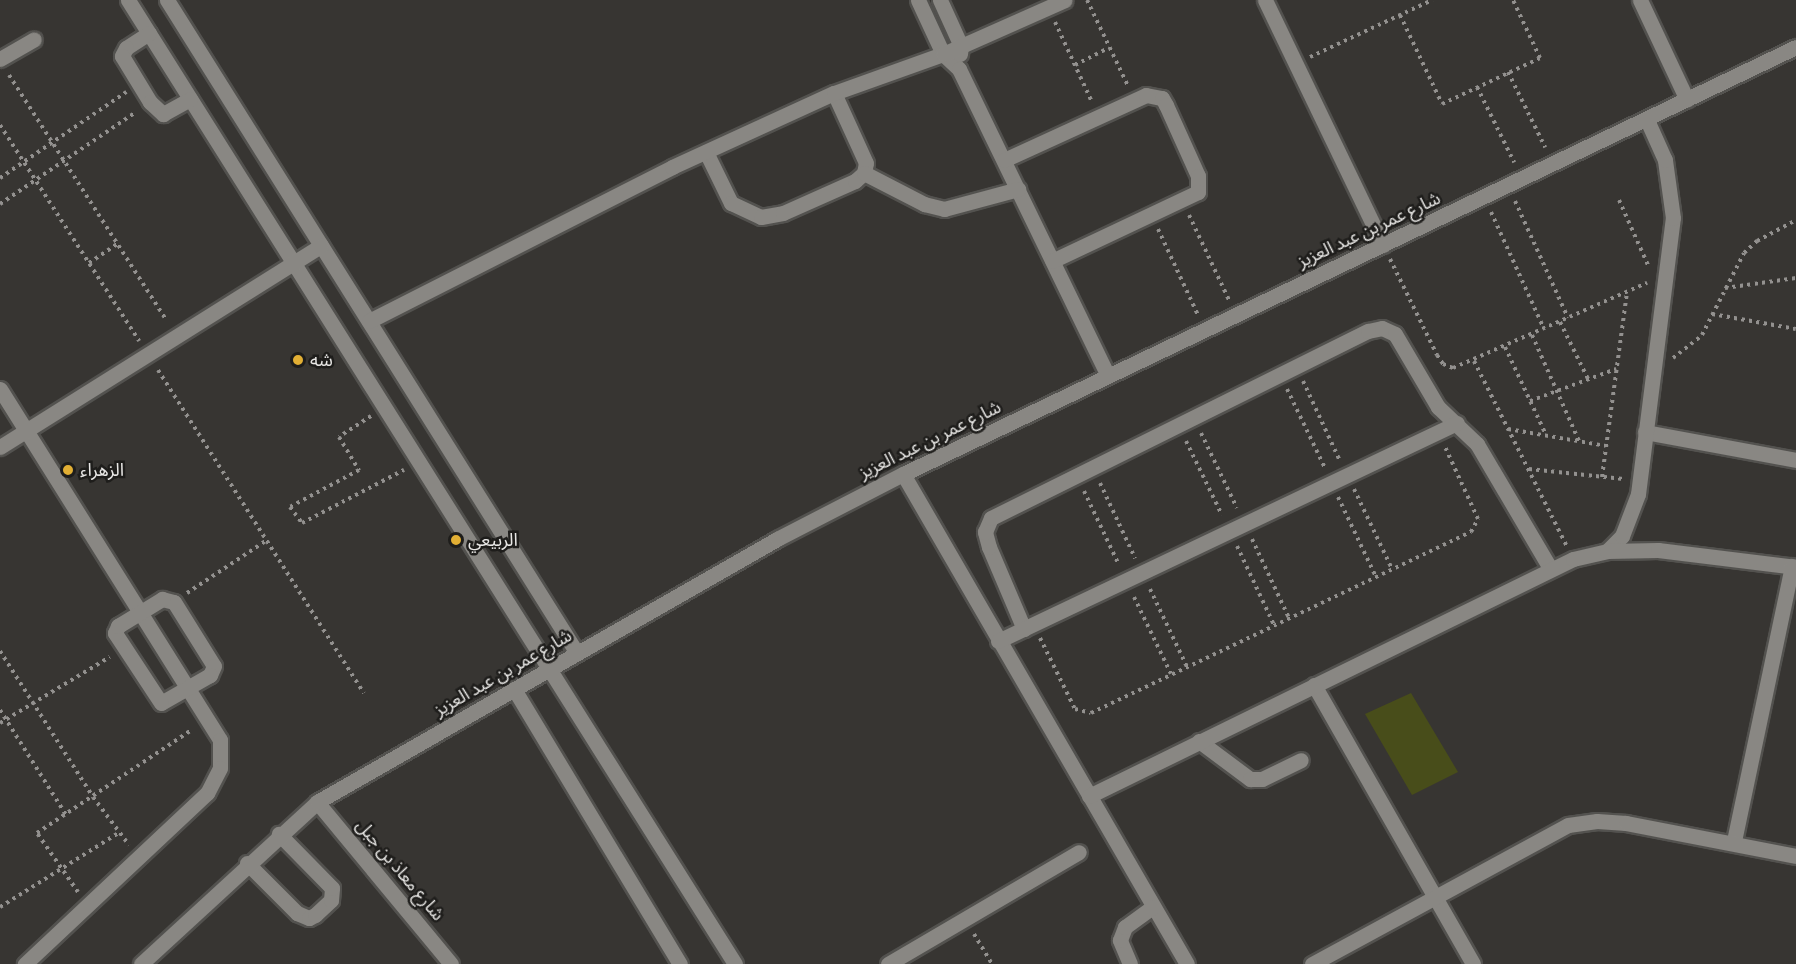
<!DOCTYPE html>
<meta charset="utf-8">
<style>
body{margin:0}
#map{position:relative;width:1796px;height:964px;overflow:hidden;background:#373532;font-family:"Crimson Pro","Noto Sans Arabic",serif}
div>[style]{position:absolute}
.green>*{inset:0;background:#484d1a}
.path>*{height:4px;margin-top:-2px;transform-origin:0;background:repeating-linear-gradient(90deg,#93918f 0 3px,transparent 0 7.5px)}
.roads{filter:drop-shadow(2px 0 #53524f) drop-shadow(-2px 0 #53524f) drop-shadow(0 2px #53524f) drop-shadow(0 -2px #53524f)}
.minor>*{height:15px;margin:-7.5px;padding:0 7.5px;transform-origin:7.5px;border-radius:7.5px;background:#898783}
.dots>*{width:16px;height:16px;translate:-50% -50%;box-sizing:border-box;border:3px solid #1e1d1b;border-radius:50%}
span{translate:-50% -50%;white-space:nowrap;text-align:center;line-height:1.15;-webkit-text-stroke:5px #1e1d1b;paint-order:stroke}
.street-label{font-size:18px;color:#e8e7e5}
.poi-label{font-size:18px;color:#e8e7e5}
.left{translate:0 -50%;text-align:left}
</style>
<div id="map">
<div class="green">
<i style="clip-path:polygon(1411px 693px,1458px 772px,1412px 795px,1365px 714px)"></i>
</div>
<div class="path">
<i style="left:1087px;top:0;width:95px;rotate:64.5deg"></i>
<i style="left:1400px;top:15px;width:98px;rotate:64.7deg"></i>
<i style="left:1442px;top:104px;width:108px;rotate:-25.1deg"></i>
<i style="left:1540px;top:58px;width:64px;rotate:-115deg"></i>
<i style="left:1055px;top:22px;width:88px;rotate:65.2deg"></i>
<i style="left:1310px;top:57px;width:135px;rotate:-25deg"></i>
<i style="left:1075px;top:65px;width:38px;rotate:-27deg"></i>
<i style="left:1508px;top:72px;width:84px;rotate:63.7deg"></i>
<i style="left:9px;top:75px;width:292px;rotate:57.3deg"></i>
<i style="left:1477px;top:87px;width:84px;rotate:63.7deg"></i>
<i style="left:0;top:125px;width:257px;rotate:57.2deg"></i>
<i style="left:0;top:178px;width:153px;rotate:-34.3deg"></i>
<i style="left:1619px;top:200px;width:71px;rotate:66deg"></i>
<i style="left:1515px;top:201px;width:128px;rotate:65.6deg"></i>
<i style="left:0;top:204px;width:164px;rotate:-34.1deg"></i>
<i style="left:1491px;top:212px;width:128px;rotate:65.6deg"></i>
<i style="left:1189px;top:215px;width:94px;rotate:64.8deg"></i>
<i style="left:1158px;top:229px;width:95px;rotate:65.1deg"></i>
<i style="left:1390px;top:259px;width:107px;rotate:63.9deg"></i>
<i style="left:1437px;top:355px;width:11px;rotate:56deg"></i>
<i style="left:1443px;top:364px;width:11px;rotate:22deg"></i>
<i style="left:1453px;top:368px;width:212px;rotate:-23.7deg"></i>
<i style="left:89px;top:263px;width:34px;rotate:-34deg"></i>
<i style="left:1725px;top:288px;width:72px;rotate:-8deg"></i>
<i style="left:1712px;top:314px;width:85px;rotate:10.1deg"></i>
<i style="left:1560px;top:322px;width:64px;rotate:63.8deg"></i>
<i style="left:1532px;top:335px;width:116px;rotate:66.1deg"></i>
<i style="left:1505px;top:347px;width:97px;rotate:65deg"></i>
<i style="left:1673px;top:358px;width:37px;rotate:-38deg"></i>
<i style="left:1702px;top:335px;width:92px;rotate:-62.9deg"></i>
<i style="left:1744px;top:253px;width:18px;rotate:-43deg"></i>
<i style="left:1757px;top:241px;width:44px;rotate:-28.3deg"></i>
<i style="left:1474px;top:361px;width:206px;rotate:63.4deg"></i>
<i style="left:158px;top:370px;width:383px;rotate:57.5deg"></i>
<i style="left:1303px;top:381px;width:88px;rotate:65.2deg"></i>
<i style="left:1287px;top:389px;width:88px;rotate:64.3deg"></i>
<i style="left:1530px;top:401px;width:92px;rotate:-20.4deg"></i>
<i style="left:371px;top:416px;width:38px;rotate:147deg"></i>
<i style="left:339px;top:437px;width:39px;rotate:59deg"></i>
<i style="left:359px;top:470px;width:78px;rotate:151.8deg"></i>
<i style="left:290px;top:507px;width:20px;rotate:53deg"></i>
<i style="left:302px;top:523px;width:115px;rotate:-27.5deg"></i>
<i style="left:1508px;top:429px;width:99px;rotate:9.8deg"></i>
<i style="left:1201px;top:433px;width:83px;rotate:64.4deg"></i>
<i style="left:1186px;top:441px;width:82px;rotate:64.1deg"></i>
<i style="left:1529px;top:469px;width:95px;rotate:6.1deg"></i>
<i style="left:1602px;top:477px;width:187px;rotate:-82.3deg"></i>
<i style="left:1100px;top:483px;width:83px;rotate:65deg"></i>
<i style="left:1354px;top:489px;width:89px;rotate:64.6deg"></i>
<i style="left:1084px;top:491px;width:82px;rotate:64.7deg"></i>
<i style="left:1338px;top:497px;width:89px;rotate:64.6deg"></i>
<i style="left:1252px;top:539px;width:87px;rotate:64.9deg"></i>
<i style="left:1237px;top:546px;width:87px;rotate:64.9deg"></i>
<i style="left:1150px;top:589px;width:86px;rotate:64.6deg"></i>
<i style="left:187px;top:593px;width:96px;rotate:-33.5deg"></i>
<i style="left:1134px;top:597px;width:85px;rotate:64.3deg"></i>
<i style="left:1040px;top:638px;width:79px;rotate:63.8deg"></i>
<i style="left:1075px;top:709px;width:16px;rotate:14deg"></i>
<i style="left:1091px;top:713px;width:421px;rotate:-25.5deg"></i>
<i style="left:1471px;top:532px;width:15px;rotate:-62deg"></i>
<i style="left:1478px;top:519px;width:79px;rotate:-114.6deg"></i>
<i style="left:0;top:651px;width:173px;rotate:57.5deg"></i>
<i style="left:93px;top:797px;width:60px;rotate:53.1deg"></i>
<i style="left:0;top:710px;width:124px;rotate:57.8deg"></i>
<i style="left:0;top:723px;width:128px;rotate:-31deg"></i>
<i style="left:78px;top:892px;width:72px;rotate:-124.8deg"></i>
<i style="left:37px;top:833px;width:187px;rotate:-33.7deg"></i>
<i style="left:0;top:907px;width:142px;rotate:-32deg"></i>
<i style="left:974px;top:934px;width:35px;rotate:59deg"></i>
</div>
<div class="roads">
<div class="minor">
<i style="left:128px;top:0;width:1139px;rotate:57.8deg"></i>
<i style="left:167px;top:0;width:771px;rotate:57.88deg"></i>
<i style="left:918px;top:0;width:60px;rotate:65.2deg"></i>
<i style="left:943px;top:54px;width:22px;rotate:43deg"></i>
<i style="left:959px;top:69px;width:341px;rotate:64.1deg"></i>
<i style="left:940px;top:0;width:51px;rotate:65.5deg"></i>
<i style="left:961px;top:46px;width:8px;rotate:97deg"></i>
<i style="left:1265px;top:0;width:272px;rotate:64.3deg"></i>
<i style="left:1640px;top:0;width:110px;rotate:64.8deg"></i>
<i style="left:149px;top:33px;width:27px;rotate:147deg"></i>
<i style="left:126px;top:48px;width:9px;rotate:117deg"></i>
<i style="left:122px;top:56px;width:54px;rotate:58.7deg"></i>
<i style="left:150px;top:102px;width:18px;rotate:43deg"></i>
<i style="left:163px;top:114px;width:31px;rotate:-29deg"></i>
<i style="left:0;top:59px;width:39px;rotate:-30deg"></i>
<i style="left:706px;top:152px;width:57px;rotate:63.9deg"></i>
<i style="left:731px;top:203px;width:33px;rotate:25deg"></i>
<i style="left:761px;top:217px;width:22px;rotate:-10deg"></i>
<i style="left:783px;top:213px;width:79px;rotate:-24deg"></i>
<i style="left:855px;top:181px;width:12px;rotate:-42deg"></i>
<i style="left:864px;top:173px;width:10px;rotate:-79deg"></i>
<i style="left:866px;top:163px;width:77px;rotate:-114.6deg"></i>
<i style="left:1004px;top:160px;width:156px;rotate:-24.6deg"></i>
<i style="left:1146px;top:95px;width:16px;rotate:11deg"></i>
<i style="left:1162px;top:98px;width:8px;rotate:60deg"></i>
<i style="left:1166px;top:105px;width:78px;rotate:65.7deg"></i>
<i style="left:1198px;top:176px;width:16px;rotate:90deg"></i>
<i style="left:1198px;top:192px;width:161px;rotate:154.7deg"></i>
<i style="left:864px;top:173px;width:68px;rotate:27.3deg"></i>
<i style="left:924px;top:204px;width:21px;rotate:14deg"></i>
<i style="left:944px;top:209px;width:77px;rotate:-15.1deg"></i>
<i style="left:369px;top:321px;width:340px;rotate:-26.9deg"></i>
<i style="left:672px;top:167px;width:178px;rotate:-24.6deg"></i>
<i style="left:834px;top:93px;width:116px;rotate:-19.7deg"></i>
<i style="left:943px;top:54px;width:133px;rotate:-23.9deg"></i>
<i style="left:0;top:389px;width:414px;rotate:57.9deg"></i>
<i style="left:220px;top:740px;width:28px;rotate:90deg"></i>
<i style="left:220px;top:768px;width:28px;rotate:117deg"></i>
<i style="left:207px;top:793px;width:250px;rotate:136.8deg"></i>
<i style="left:1645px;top:432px;width:154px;rotate:10.5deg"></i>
<i style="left:0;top:447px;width:379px;rotate:-32.1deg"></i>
<i style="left:903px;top:474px;width:566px;rotate:59.9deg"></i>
<i style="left:1607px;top:551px;width:21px;rotate:-45deg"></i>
<i style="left:1622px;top:536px;width:45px;rotate:-69.1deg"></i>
<i style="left:1638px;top:494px;width:278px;rotate:-82.8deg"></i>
<i style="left:1673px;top:218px;width:59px;rotate:-97.9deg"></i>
<i style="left:1665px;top:160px;width:44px;rotate:-114.2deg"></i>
<i style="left:162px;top:599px;width:12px;rotate:14deg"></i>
<i style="left:174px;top:602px;width:75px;rotate:58deg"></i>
<i style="left:214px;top:666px;width:10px;rotate:114deg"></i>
<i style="left:210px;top:675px;width:56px;rotate:150.3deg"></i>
<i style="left:161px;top:703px;width:84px;rotate:-123.3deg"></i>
<i style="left:115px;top:633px;width:8px;rotate:-67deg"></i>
<i style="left:118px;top:626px;width:52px;rotate:-31.5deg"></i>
<i style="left:1024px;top:629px;width:89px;rotate:-113.1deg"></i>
<i style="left:989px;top:547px;width:16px;rotate:-105deg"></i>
<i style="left:985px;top:532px;width:15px;rotate:-67deg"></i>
<i style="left:991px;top:518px;width:421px;rotate:-26.4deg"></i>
<i style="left:1368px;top:331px;width:14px;rotate:-12deg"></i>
<i style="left:1382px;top:328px;width:14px;rotate:25deg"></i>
<i style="left:1395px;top:334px;width:85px;rotate:59.5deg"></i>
<i style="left:1438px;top:407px;width:54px;rotate:43.5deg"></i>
<i style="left:1477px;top:444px;width:144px;rotate:59.5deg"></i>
<i style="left:998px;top:641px;width:508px;rotate:-25.41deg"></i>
<i style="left:1314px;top:685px;width:321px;rotate:60.3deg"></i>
<i style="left:514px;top:689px;width:321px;rotate:58.9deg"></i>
<i style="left:1199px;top:741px;width:64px;rotate:36.7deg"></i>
<i style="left:1250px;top:779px;width:12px"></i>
<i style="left:1262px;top:779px;width:43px;rotate:-26deg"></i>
<i style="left:1089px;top:796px;width:539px;rotate:-26.09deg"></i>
<i style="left:1573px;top:559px;width:35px;rotate:-13deg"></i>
<i style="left:1607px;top:551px;width:51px;rotate:-1.1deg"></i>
<i style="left:1658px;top:550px;width:139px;rotate:7deg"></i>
<i style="left:317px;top:802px;width:210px;rotate:50.4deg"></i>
<i style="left:1734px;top:841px;width:281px;rotate:-78.1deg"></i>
<i style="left:247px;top:863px;width:71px;rotate:45deg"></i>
<i style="left:297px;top:913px;width:13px;rotate:23deg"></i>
<i style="left:309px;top:918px;width:7px;rotate:-27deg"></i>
<i style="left:315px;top:915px;width:22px;rotate:-43deg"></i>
<i style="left:331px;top:900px;width:12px;rotate:-85deg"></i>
<i style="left:332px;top:888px;width:76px;rotate:-134.5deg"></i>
<i style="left:141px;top:964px;width:239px;rotate:-42.6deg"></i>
<i style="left:317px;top:802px;width:530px;rotate:-29.76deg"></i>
<i style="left:777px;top:539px;width:142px;rotate:-27.3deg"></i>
<i style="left:903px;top:474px;width:990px;rotate:-25.56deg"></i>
<i style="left:888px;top:964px;width:221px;rotate:-30.4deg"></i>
<i style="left:1130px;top:964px;width:26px;rotate:-113deg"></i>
<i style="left:1120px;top:940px;width:14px;rotate:-69deg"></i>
<i style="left:1125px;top:927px;width:34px;rotate:-36deg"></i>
<i style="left:1312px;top:964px;width:291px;rotate:-28.5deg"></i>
<i style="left:1568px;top:825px;width:29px;rotate:-8deg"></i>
<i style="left:1597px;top:821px;width:29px;rotate:4deg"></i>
<i style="left:1626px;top:823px;width:173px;rotate:11deg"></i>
</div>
</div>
<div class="dots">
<i style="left:298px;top:360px;background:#e2af34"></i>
<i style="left:68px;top:470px;background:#e2af34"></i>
<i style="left:456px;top:540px;background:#e2af34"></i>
</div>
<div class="street-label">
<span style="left:1369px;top:230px;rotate:-25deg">شارع عمر بن عبد العزيز</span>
<span style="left:930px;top:440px;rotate:-26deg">شارع عمر بن عبد العزيز</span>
<span style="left:503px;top:673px;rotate:-30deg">شارع عمر بن عبد العزيز</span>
<span style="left:400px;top:870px;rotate:50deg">شارع معاذ بن جبل</span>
</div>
<div class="poi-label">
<span class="left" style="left:310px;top:360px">شه</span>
<span class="left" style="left:80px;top:470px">الزهراء</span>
<span class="left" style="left:468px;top:540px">الربيعي</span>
</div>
</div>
